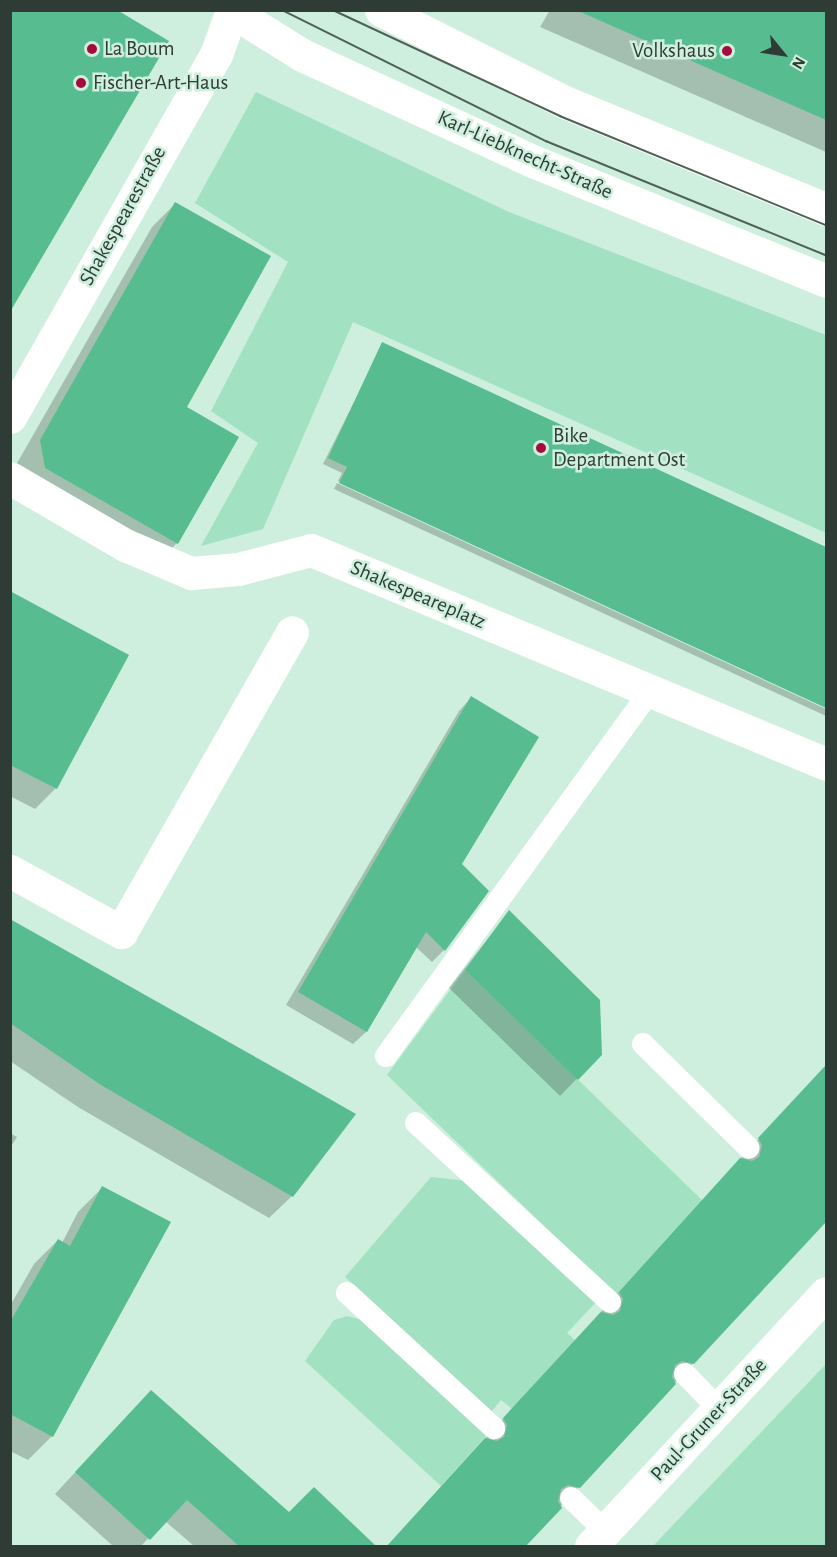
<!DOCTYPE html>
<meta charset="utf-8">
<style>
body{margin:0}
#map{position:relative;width:837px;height:1557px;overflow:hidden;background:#ceefdd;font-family:"Alegreya Sans",sans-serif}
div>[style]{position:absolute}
.green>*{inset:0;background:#a2e1c1}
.shadow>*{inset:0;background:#0003}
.building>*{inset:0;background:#57bd90}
.service>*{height:22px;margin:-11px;padding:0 11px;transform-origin:11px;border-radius:11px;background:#fff}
.minor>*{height:33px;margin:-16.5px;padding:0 16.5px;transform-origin:16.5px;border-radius:16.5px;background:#fff}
.secondary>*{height:33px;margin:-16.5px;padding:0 16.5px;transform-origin:16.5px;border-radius:16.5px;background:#fff}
.tram>*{height:1.5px;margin:-0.75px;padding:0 0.75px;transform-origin:0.75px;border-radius:0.75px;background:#4f6157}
.dots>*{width:16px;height:16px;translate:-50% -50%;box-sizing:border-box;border:3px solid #ceefdd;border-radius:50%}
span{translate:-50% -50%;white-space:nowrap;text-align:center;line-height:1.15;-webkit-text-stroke:5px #ceefdd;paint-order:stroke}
.poi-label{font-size:21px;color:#2f3c35}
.left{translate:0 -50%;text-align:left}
.right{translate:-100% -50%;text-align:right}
.street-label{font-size:21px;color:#2f3c35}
.frame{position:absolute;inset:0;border:12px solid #2f3c35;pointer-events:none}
.north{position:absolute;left:753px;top:24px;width:60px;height:60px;-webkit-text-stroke:4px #ceefdd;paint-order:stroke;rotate:120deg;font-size:16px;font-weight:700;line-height:24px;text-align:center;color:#2f3c35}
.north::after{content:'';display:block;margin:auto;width:21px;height:27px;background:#2f3c35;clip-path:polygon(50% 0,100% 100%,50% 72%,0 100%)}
</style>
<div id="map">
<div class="green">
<i style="clip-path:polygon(256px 92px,509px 212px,826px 335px,826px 533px,353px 322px,263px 529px,201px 546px,258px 443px,211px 411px,288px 262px,195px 203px)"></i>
<i style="clip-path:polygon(465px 970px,703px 1201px,616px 1295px,387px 1075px)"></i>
<i style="clip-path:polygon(431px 1177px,469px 1181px,597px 1301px,567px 1333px,575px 1340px,512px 1409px,501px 1400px,491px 1412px,345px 1277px)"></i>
<i style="clip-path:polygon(347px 1316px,362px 1320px,487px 1435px,441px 1486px,305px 1361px,334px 1320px)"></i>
<i style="clip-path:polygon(826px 1364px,826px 1546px,653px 1546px)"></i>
</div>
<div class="shadow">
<i style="clip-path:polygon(550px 10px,826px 10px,826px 152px,540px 27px)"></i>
<i style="clip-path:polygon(176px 203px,185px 407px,177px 543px,153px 567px,16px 465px,152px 227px)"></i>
<i style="clip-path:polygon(383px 344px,826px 548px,826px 706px,338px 481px,342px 473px,323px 464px)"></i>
<i style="clip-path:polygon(337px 483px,826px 709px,826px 716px,334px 489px)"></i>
<i style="clip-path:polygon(10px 595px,127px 655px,56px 788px,35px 809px,10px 796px)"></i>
<i style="clip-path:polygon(471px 698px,460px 865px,444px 950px,432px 962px,416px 947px,366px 1032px,353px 1044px,286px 1005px,459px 711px)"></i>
<i style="clip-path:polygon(509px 912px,601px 1054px,560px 1096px,449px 988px)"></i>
<i style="clip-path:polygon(10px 921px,292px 1196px,269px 1218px,78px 1107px,10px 1061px)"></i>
<i style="clip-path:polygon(826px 1065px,826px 1219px,524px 1546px,387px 1546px)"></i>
<i style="clip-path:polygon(10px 1133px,17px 1137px,10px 1148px)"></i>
<i style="clip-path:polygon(102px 1188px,52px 1436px,28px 1460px,10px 1451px,10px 1306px,34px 1264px,58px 1240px,62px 1243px,78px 1212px)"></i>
<i style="clip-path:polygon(130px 1413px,289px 1514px,314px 1489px,374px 1546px,194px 1546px,165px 1521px,141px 1546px,113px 1546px,55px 1494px)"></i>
</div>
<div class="building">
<i style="clip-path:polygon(10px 10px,117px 10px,169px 41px,10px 312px)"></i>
<i style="clip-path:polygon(576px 10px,826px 10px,826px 120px,762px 92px)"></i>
<i style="clip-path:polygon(175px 202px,271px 256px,187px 407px,239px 437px,178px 544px,45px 468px,40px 440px)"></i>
<i style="clip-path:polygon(382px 342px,826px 547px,826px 708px,339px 483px,347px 467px,328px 458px)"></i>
<i style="clip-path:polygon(10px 591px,129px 655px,57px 789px,10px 765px)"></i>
<i style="clip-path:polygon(471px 696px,539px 737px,462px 864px,489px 891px,445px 951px,426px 932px,367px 1032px,298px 992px)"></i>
<i style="clip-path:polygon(509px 910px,600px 1000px,602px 1055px,578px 1080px,465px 970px)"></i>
<i style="clip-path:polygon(10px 919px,300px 1082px,356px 1114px,293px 1197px,101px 1085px,10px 1023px)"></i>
<i style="clip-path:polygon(826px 1065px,826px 1222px,694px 1364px,682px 1361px,675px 1365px,672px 1377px,676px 1384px,580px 1488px,568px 1485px,561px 1489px,558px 1501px,562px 1508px,526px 1546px,387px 1546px,485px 1438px,497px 1441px,504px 1437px,507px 1425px,503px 1418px,601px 1312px,613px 1315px,620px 1311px,623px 1299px,619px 1292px,740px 1158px,752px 1161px,759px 1157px,762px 1145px,758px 1138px)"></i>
<i style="clip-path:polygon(102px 1186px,171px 1222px,53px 1437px,10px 1414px,10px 1322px,58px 1239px,70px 1246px)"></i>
<i style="clip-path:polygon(151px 1390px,289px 1512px,314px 1487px,376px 1546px,239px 1546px,187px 1500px,150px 1540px,75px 1472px)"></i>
</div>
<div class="service">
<i style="left:643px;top:1044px;width:148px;rotate:44.5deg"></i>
<i style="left:386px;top:1056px;width:448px;rotate:-54.1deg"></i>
<i style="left:416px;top:1123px;width:264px;rotate:42.7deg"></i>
<i style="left:347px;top:1293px;width:200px;rotate:42.6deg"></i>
<i style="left:685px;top:1374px;width:49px;rotate:45.8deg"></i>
<i style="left:571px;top:1498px;width:47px;rotate:44.1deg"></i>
</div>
<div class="minor">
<i style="left:10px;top:417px;width:417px;rotate:-60.4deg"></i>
<i style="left:216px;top:55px;width:48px;rotate:-70.4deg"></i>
<i style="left:10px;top:478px;width:133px;rotate:30.2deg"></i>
<i style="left:125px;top:545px;width:72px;rotate:23deg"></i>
<i style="left:191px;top:573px;width:47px;rotate:-4.9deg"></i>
<i style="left:238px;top:569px;width:75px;rotate:-14.6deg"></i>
<i style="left:311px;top:550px;width:558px;rotate:22.56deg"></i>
<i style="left:10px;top:871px;width:127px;rotate:28.8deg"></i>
<i style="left:121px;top:932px;width:345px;rotate:-60.3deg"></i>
<i style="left:591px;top:1546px;width:345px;rotate:-47.1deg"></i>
</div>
<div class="secondary">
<i style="left:230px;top:10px;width:85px;rotate:32deg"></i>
<i style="left:302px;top:55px;width:256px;rotate:24.7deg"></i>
<i style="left:535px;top:162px;width:314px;rotate:22.2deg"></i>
<i style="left:381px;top:10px;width:208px;rotate:26.6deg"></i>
<i style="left:567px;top:103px;width:280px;rotate:22.3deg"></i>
</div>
<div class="tram">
<i style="left:282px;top:10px;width:295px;rotate:26.4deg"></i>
<i style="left:546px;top:141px;width:302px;rotate:22.2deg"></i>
<i style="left:333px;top:10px;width:251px;rotate:25deg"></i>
<i style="left:560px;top:116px;width:287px;rotate:22.3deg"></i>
</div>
<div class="dots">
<i style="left:92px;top:49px;background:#a50b3d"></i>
<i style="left:727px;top:51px;background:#a50b3d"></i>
<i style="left:81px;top:83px;background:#a50b3d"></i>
<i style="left:541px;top:448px;background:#a50b3d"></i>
</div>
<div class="poi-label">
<span class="left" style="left:104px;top:49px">La Boum</span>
<span class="right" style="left:715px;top:51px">Volkshaus</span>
<span class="left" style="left:93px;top:83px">Fischer-Art-Haus</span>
<span class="left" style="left:553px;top:448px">Bike<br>Department Ost</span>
</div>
<div class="street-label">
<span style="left:525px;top:155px;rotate:24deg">Karl-Liebknecht-Straße</span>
<span style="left:123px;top:216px;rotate:-61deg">Shakespearestraße</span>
<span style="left:418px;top:595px;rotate:23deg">Shakespeareplatz</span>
<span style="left:709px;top:1420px;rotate:-47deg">Paul-Gruner-Straße</span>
</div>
<div class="frame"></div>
<div class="north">N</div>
</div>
